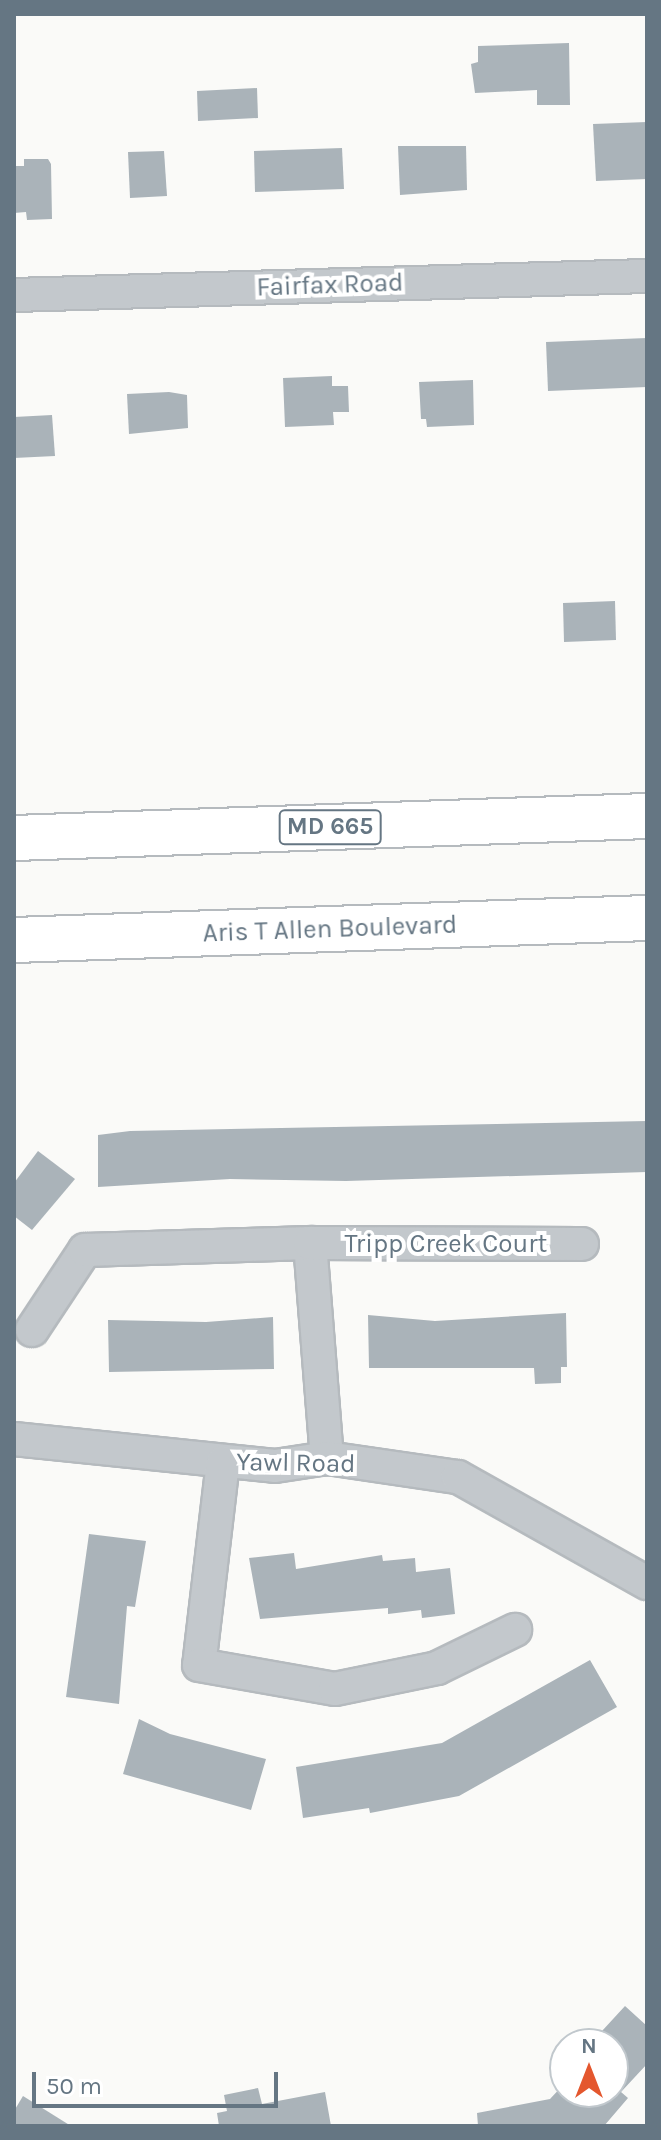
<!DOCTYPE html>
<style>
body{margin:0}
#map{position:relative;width:661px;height:2140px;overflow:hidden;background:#fafaf8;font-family:Karla,sans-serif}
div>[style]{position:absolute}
.building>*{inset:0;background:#aab3b9}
.roads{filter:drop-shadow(2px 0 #b5babe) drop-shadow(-2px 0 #b5babe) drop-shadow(0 2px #b5babe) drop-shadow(0 -2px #b5babe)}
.minor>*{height:32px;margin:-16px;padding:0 16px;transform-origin:16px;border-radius:16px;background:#c3c8cc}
.primary>*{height:44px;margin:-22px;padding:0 22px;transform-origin:22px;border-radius:22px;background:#fff}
span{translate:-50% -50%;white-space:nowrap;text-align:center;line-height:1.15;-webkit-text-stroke:8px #fff;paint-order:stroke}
.shield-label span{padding:2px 6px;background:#fff;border:2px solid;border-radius:6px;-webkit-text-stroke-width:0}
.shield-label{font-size:24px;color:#657683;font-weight:700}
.street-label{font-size:26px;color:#657683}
.frame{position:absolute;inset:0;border:16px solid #657683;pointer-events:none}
.north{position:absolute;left:549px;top:2028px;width:80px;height:80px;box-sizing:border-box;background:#fff;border:2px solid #c1c8cd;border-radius:50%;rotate:0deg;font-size:22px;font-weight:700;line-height:32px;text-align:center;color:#657683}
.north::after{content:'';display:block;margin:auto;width:28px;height:36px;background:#e4572e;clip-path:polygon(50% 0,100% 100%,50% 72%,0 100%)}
.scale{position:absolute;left:32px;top:2072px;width:246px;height:36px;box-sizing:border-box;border:4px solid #657683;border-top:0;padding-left:10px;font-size:24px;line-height:28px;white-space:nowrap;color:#657683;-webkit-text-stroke:6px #fff;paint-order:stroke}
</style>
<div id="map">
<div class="building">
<i style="clip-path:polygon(569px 43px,570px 105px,537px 105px,537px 90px,475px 93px,471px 64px,478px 62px,478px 46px)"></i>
<i style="clip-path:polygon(257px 88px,258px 118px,198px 121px,197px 91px)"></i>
<i style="clip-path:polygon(647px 122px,647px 179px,596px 181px,593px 124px)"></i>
<i style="clip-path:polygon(398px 146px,466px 146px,467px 190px,400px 195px)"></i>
<i style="clip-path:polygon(342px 148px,344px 189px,255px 192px,254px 151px)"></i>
<i style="clip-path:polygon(164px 151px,167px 196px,130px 198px,128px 152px)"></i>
<i style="clip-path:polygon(24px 159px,48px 159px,51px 164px,52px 219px,27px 220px,26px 212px,14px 213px,14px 166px,24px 166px)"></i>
<i style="clip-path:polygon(647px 338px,647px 387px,548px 391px,546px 342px)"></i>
<i style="clip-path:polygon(332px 376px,332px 386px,348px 386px,349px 412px,333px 412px,334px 425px,285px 427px,283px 378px)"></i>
<i style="clip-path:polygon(473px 380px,474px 425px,427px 427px,426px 419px,421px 419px,419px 382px)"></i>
<i style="clip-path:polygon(169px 392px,187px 395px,188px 428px,129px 434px,127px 394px)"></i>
<i style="clip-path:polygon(52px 415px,55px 456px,14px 458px,14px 417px)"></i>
<i style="clip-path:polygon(615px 601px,616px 640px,564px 642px,563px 603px)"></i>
<i style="clip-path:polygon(647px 1121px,647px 1172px,346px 1181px,230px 1179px,98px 1187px,98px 1135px,130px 1131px)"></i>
<i style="clip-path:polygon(38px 1151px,75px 1179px,32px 1230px,14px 1216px,14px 1183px)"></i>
<i style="clip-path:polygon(566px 1313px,567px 1367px,561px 1367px,561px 1383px,535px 1384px,534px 1368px,369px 1368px,368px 1315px,435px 1321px)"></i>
<i style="clip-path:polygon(273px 1317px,274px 1369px,109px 1372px,108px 1320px,206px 1322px)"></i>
<i style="clip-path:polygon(89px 1534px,146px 1541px,135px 1607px,127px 1606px,119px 1704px,66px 1697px)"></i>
<i style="clip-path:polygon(294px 1553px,296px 1569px,382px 1555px,383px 1561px,415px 1558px,416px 1572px,450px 1568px,455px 1614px,422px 1618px,421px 1610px,388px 1614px,388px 1608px,260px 1619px,249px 1558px)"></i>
<i style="clip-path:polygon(590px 1660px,617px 1707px,459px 1796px,370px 1813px,369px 1808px,303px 1818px,296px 1767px,442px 1743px)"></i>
<i style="clip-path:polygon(139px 1719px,170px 1734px,266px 1759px,251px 1810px,123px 1774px)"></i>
<i style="clip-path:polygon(625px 2006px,647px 2026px,647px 2064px,621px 2092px,628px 2098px,604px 2126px,478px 2126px,477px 2113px,550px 2099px,564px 2084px,565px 2092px,613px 2092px,613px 2044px,603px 2044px,609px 2037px,602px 2031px)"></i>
<i style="clip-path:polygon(258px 2088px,262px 2104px,325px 2092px,331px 2126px,219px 2126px,217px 2113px,227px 2111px,224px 2095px)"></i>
<i style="clip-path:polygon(23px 2096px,71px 2126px,14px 2126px,14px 2111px)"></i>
</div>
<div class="roads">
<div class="minor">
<i style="left:14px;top:295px;width:633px;rotate:-1.72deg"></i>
<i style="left:310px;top:1243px;width:216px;rotate:85.5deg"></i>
<i style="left:32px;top:1330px;width:96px;rotate:-56.5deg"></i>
<i style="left:85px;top:1250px;width:225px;rotate:-1.8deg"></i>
<i style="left:310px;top:1243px;width:272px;rotate:0.2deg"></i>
<i style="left:14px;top:1439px;width:262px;rotate:5.9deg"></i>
<i style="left:275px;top:1466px;width:53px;rotate:-8.7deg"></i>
<i style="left:327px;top:1458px;width:132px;rotate:8.3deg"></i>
<i style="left:458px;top:1477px;width:217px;rotate:29.3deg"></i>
<i style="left:223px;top:1462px;width:204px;rotate:96.7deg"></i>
<i style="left:199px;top:1665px;width:138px;rotate:10deg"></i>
<i style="left:335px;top:1689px;width:104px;rotate:-11.6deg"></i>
<i style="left:437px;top:1668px;width:87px;rotate:-26deg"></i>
</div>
<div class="primary">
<i style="left:14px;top:838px;width:633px;rotate:-1.99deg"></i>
<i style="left:14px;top:940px;width:633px;rotate:-1.99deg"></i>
</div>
</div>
<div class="shield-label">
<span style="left:330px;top:827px">MD 665</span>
</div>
<div class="street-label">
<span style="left:330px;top:285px;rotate:-2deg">Fairfax Road</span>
<span style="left:330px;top:929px;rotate:-2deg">Aris T Allen Boulevard</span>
<span style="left:446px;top:1244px">Tripp Creek Court</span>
<span style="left:296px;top:1463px;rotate:1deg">Yawl Road</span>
</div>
<div class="frame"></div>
<div class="north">N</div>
<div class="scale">50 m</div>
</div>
